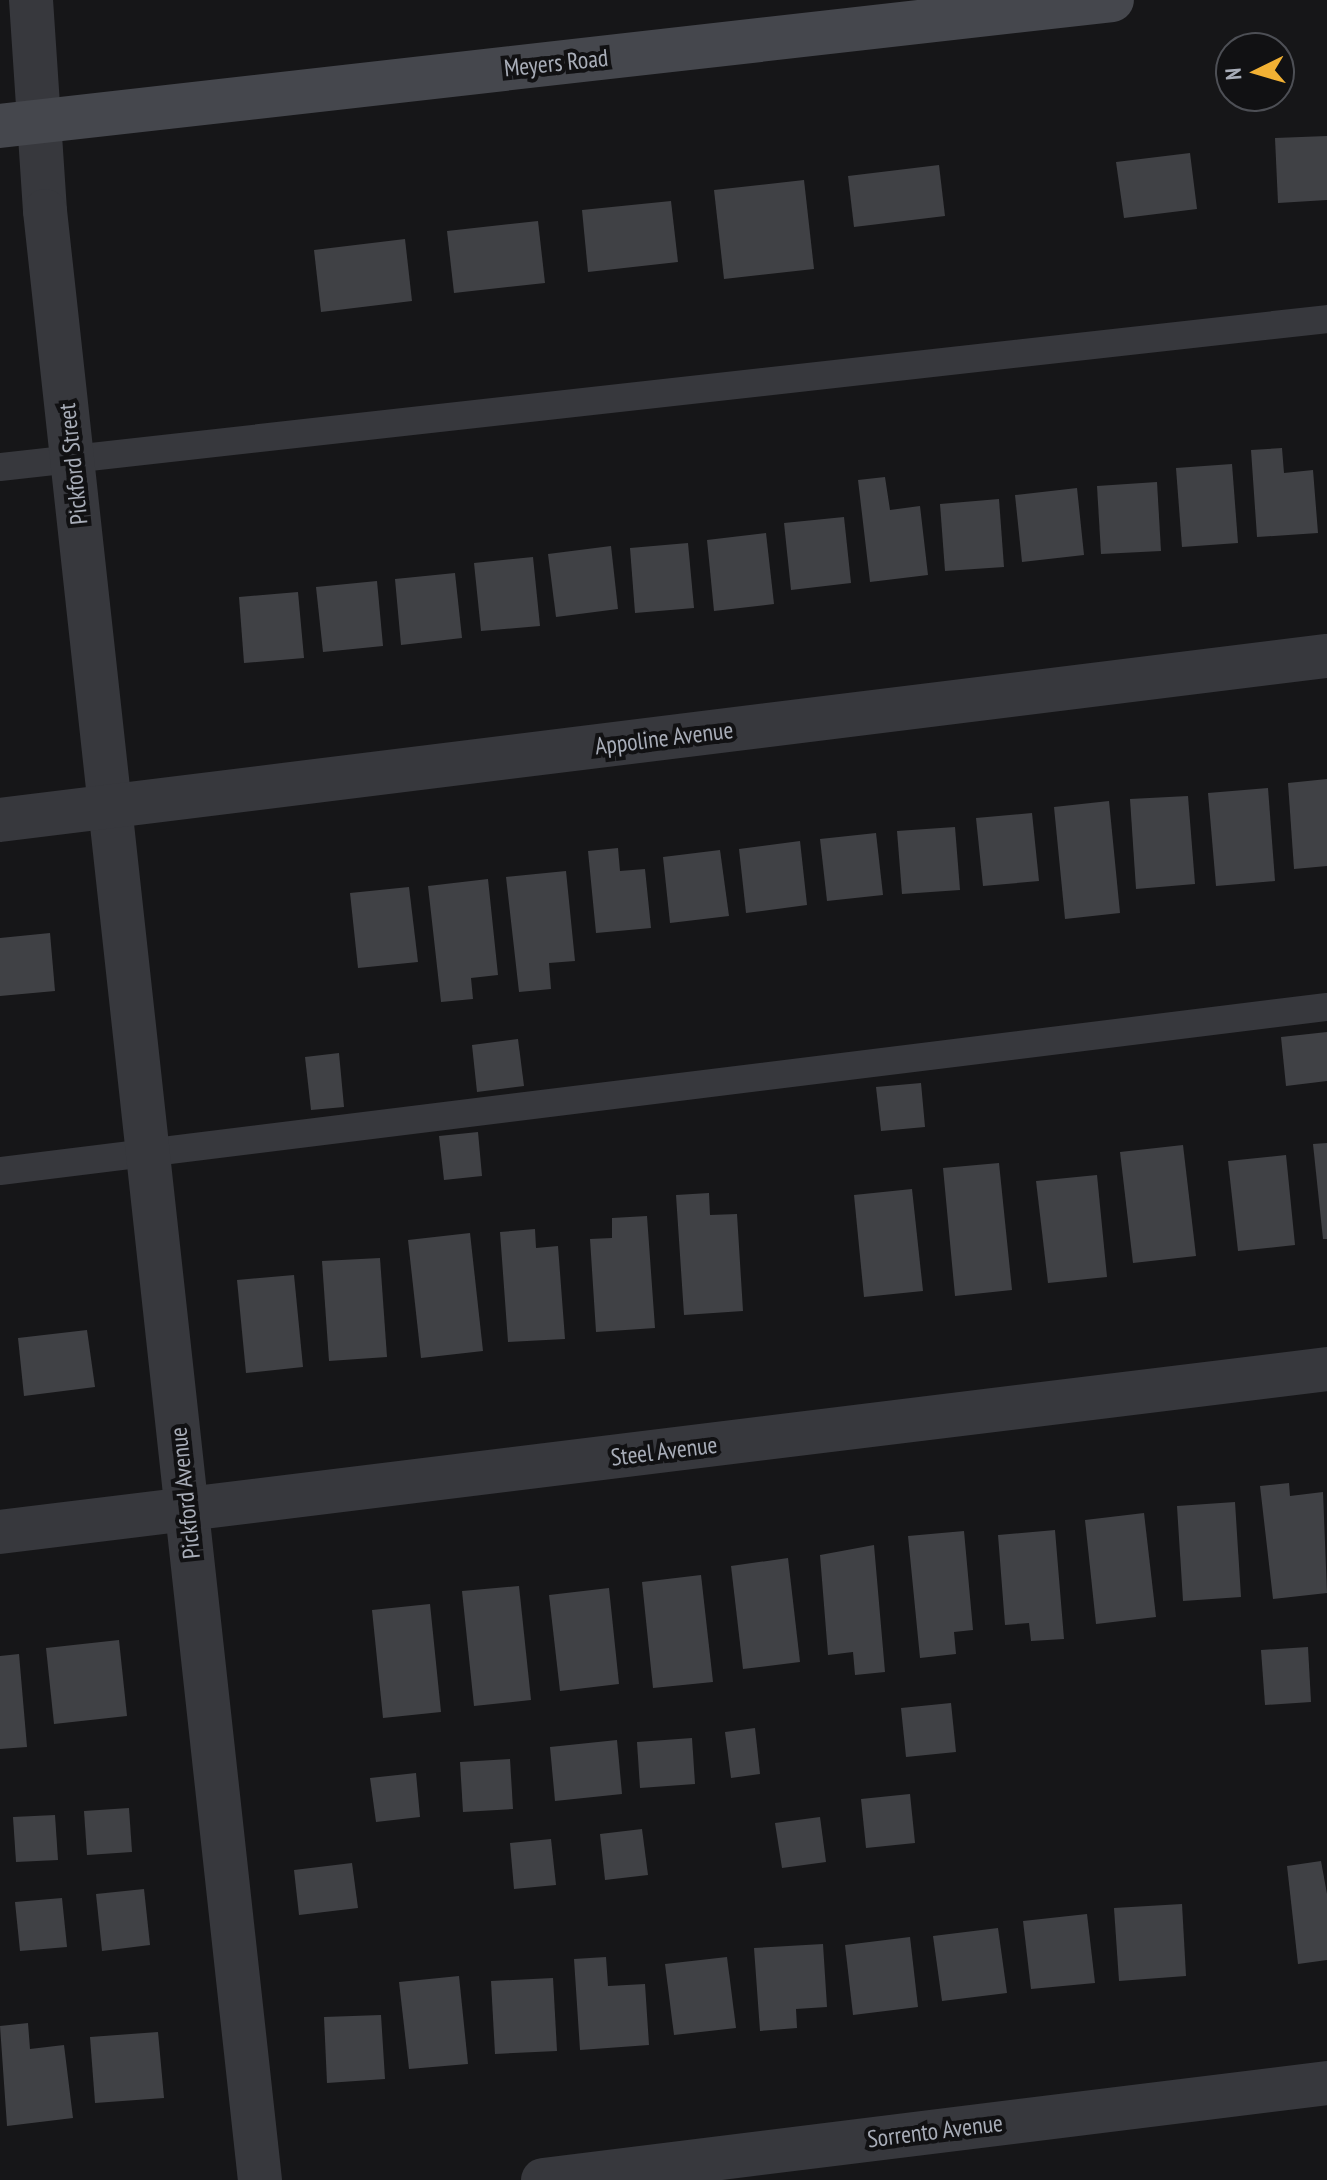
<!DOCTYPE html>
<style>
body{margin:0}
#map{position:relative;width:1327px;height:2180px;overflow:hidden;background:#161618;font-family:"PT Sans Narrow",sans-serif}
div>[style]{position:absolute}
.building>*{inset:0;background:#404145}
.lane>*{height:28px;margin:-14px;padding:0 14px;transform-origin:14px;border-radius:14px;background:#37383d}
.street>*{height:44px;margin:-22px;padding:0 22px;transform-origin:22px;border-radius:22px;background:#37383d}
.secondary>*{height:44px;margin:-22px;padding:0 22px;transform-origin:22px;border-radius:22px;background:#45474d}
span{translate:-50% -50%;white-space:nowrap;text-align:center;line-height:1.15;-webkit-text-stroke:8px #111113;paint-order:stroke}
.street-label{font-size:24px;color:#a8adb8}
.north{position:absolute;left:1215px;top:32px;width:80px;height:80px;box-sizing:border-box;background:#111113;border:2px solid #4d4f55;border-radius:50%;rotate:265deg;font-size:22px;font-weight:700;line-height:32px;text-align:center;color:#a8adb8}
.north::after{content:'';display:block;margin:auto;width:28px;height:36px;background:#f2b134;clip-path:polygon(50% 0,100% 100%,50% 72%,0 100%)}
</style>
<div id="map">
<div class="building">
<i style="clip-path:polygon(1327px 136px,1327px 200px,1278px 203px,1275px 138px)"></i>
<i style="clip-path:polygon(1190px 153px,1197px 209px,1124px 218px,1116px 162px)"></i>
<i style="clip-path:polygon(939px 165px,945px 216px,854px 227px,848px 176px)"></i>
<i style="clip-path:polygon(804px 180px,814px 269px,724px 279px,714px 190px)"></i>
<i style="clip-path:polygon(671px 201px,678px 262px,588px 272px,582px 210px)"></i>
<i style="clip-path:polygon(538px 221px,545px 283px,454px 293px,447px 231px)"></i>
<i style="clip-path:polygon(405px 239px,412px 301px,321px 312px,314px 250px)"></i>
<i style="clip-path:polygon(1282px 448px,1284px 473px,1313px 470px,1318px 533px,1257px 537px,1251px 450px)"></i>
<i style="clip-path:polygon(1232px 464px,1238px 543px,1182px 547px,1176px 468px)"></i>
<i style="clip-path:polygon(885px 477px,890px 510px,920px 506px,928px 575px,870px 582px,858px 480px)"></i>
<i style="clip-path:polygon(1157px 482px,1161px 551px,1101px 554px,1097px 486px)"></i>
<i style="clip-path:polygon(1077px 488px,1084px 555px,1022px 562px,1015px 495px)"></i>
<i style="clip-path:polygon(999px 499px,1004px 567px,945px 571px,940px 504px)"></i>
<i style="clip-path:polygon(844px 517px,851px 583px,791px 590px,784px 523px)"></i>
<i style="clip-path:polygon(766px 533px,774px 604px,714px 611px,707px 540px)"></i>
<i style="clip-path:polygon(688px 543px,694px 608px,635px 613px,630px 548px)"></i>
<i style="clip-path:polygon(611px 546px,618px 609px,556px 617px,548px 554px)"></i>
<i style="clip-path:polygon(533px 557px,540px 626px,481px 631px,474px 563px)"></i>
<i style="clip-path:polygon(455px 573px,462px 638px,401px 645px,395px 579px)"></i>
<i style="clip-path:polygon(377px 581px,383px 646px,323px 652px,316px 587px)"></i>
<i style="clip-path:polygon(298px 592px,304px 658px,244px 663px,239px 597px)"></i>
<i style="clip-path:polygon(1327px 779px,1327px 866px,1294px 869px,1288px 783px)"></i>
<i style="clip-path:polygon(1268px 788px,1275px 881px,1216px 886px,1208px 793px)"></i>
<i style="clip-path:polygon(1188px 796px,1195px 884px,1136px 889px,1130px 799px)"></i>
<i style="clip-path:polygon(1109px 801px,1120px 913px,1065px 919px,1054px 807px)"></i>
<i style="clip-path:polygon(1032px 813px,1039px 881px,983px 886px,976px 818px)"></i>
<i style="clip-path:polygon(955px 827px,960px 890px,902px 894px,897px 831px)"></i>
<i style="clip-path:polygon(876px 833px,883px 895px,827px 901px,820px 839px)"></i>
<i style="clip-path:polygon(800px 841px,807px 905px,746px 913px,739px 849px)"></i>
<i style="clip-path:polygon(618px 848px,620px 871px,645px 869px,651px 928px,596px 933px,588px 851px)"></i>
<i style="clip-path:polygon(720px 850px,729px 916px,670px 923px,663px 857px)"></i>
<i style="clip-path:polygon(566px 871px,575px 961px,549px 963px,551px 989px,519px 992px,506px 877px)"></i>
<i style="clip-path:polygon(488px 879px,498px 975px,471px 978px,473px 999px,441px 1002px,428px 886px)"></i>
<i style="clip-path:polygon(409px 887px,418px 962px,358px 968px,350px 893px)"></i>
<i style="clip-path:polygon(50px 933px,55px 991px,0 996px,0 938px)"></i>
<i style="clip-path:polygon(1327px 1032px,1327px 1081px,1286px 1086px,1281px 1037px)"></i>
<i style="clip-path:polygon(518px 1039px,524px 1086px,477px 1092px,472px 1045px)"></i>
<i style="clip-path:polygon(339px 1053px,344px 1107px,311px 1110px,305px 1057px)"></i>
<i style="clip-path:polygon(921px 1083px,925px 1127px,881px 1131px,876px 1087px)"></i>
<i style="clip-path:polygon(478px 1132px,482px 1176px,444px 1180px,439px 1136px)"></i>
<i style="clip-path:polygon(1327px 1143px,1327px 1239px,1323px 1239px,1313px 1144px)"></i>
<i style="clip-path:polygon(1183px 1145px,1196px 1256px,1133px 1263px,1120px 1152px)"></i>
<i style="clip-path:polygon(1286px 1155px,1295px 1245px,1238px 1251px,1228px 1161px)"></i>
<i style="clip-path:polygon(999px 1163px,1012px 1290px,955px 1296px,943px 1168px)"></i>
<i style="clip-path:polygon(1097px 1175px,1107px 1277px,1048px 1283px,1036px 1181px)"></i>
<i style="clip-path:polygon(912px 1189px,923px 1291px,864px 1297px,854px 1195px)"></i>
<i style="clip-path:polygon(709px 1193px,710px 1215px,737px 1214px,743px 1311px,684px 1315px,676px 1195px)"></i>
<i style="clip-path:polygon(647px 1216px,655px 1328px,596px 1332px,590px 1239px,612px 1238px,612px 1218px)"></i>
<i style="clip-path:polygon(535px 1229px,536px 1248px,558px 1246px,565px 1339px,508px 1342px,500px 1232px)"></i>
<i style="clip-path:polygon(470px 1233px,483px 1351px,421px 1358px,408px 1240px)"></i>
<i style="clip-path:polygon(380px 1258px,387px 1357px,329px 1361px,322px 1261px)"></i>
<i style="clip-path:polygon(294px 1275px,303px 1367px,246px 1373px,237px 1280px)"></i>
<i style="clip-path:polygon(87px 1330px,95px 1387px,24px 1396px,18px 1338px)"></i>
<i style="clip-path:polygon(1289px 1483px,1290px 1496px,1323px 1492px,1327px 1593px,1273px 1599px,1260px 1486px)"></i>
<i style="clip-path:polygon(1235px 1502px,1241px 1597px,1183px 1601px,1177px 1506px)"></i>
<i style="clip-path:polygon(1144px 1513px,1156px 1617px,1096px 1624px,1085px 1520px)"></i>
<i style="clip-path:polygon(1055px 1530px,1064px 1639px,1031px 1641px,1029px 1623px,1005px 1625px,998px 1535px)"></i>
<i style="clip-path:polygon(964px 1531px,973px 1630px,954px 1632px,956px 1654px,920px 1658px,908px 1536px)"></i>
<i style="clip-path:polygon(874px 1545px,885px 1672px,855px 1675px,853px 1652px,828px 1655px,820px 1555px)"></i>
<i style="clip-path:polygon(788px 1558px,800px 1662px,743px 1669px,731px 1566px)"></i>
<i style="clip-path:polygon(701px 1575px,713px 1682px,653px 1688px,642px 1582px)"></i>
<i style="clip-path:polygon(519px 1586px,531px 1700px,474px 1706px,462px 1591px)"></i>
<i style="clip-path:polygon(609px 1588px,619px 1684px,560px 1691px,549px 1595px)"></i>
<i style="clip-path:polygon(430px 1604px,441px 1712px,383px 1718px,372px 1610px)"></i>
<i style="clip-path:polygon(119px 1640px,127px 1716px,54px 1724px,46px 1648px)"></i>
<i style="clip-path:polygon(1308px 1647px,1311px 1702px,1265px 1705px,1261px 1650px)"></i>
<i style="clip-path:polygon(19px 1654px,27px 1747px,0 1749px,0 1656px)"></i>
<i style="clip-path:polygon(951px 1703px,956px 1752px,906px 1757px,901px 1708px)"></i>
<i style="clip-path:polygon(755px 1728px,760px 1774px,731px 1778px,725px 1732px)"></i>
<i style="clip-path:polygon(692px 1738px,695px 1784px,640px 1788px,637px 1742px)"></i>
<i style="clip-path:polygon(617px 1740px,622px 1794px,555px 1801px,550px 1747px)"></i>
<i style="clip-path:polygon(510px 1759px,513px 1809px,463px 1812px,460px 1762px)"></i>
<i style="clip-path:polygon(416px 1773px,420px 1817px,376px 1822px,370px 1778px)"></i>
<i style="clip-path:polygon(910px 1794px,915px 1843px,866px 1848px,861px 1799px)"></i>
<i style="clip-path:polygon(129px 1808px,132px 1852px,87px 1855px,84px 1811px)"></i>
<i style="clip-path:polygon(55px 1815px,58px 1860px,16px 1862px,13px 1817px)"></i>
<i style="clip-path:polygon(820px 1817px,826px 1862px,782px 1868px,775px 1823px)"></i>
<i style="clip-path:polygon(642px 1829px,648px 1875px,605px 1880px,600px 1834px)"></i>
<i style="clip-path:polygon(551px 1839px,556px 1885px,514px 1889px,510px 1843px)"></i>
<i style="clip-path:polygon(1321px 1861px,1327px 1894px,1327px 1960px,1298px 1964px,1287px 1866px)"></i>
<i style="clip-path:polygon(352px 1863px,358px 1908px,299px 1915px,294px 1870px)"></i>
<i style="clip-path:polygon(144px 1889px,150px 1945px,102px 1951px,96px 1894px)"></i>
<i style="clip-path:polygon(62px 1898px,67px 1947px,20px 1951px,15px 1902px)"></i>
<i style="clip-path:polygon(1182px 1904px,1186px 1976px,1119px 1981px,1114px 1908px)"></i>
<i style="clip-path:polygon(1087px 1914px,1095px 1983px,1031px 1989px,1023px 1921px)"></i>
<i style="clip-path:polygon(998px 1928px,1007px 1993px,942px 2001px,933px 1936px)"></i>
<i style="clip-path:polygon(910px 1937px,918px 2007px,853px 2015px,845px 1945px)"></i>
<i style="clip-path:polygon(823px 1944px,827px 2007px,796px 2009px,797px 2028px,760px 2031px,754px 1948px)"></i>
<i style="clip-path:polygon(606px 1957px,608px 1986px,645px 1984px,649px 2045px,580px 2050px,574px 1959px)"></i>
<i style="clip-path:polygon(727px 1957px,736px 2028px,674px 2035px,665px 1964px)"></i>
<i style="clip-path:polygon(459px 1976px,468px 2064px,409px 2069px,399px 1982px)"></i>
<i style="clip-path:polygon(553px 1978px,557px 2051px,495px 2054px,491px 1981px)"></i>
<i style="clip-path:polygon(381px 2015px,385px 2079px,327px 2083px,324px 2017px)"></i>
<i style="clip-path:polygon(28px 2023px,30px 2049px,64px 2045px,73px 2118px,7px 2126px,0 2026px)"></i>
<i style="clip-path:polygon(158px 2032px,164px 2098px,95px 2103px,90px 2037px)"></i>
</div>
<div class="lane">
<i style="left:0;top:467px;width:1335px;rotate:-6.36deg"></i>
<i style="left:0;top:1171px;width:1337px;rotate:-7.05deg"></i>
</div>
<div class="street">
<i style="left:31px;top:0;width:211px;rotate:86.2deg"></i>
<i style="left:45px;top:211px;width:1981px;rotate:83.77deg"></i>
<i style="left:0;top:820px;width:1337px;rotate:-7.05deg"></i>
<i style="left:0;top:1532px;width:1337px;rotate:-7deg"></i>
<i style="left:543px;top:2180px;width:790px;rotate:-7.05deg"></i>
</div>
<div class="secondary">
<i style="left:0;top:126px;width:1119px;rotate:-6.46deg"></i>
</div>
<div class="street-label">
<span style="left:556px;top:63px;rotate:-6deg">Meyers Road</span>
<span style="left:73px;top:464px;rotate:-96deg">Pickford Street</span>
<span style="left:664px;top:738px;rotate:-7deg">Appoline Avenue</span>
<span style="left:664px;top:1451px;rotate:-7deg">Steel Avenue</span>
<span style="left:185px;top:1493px;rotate:-96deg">Pickford Avenue</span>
<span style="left:935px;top:2131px;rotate:-7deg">Sorrento Avenue</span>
</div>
<div class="north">N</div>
</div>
